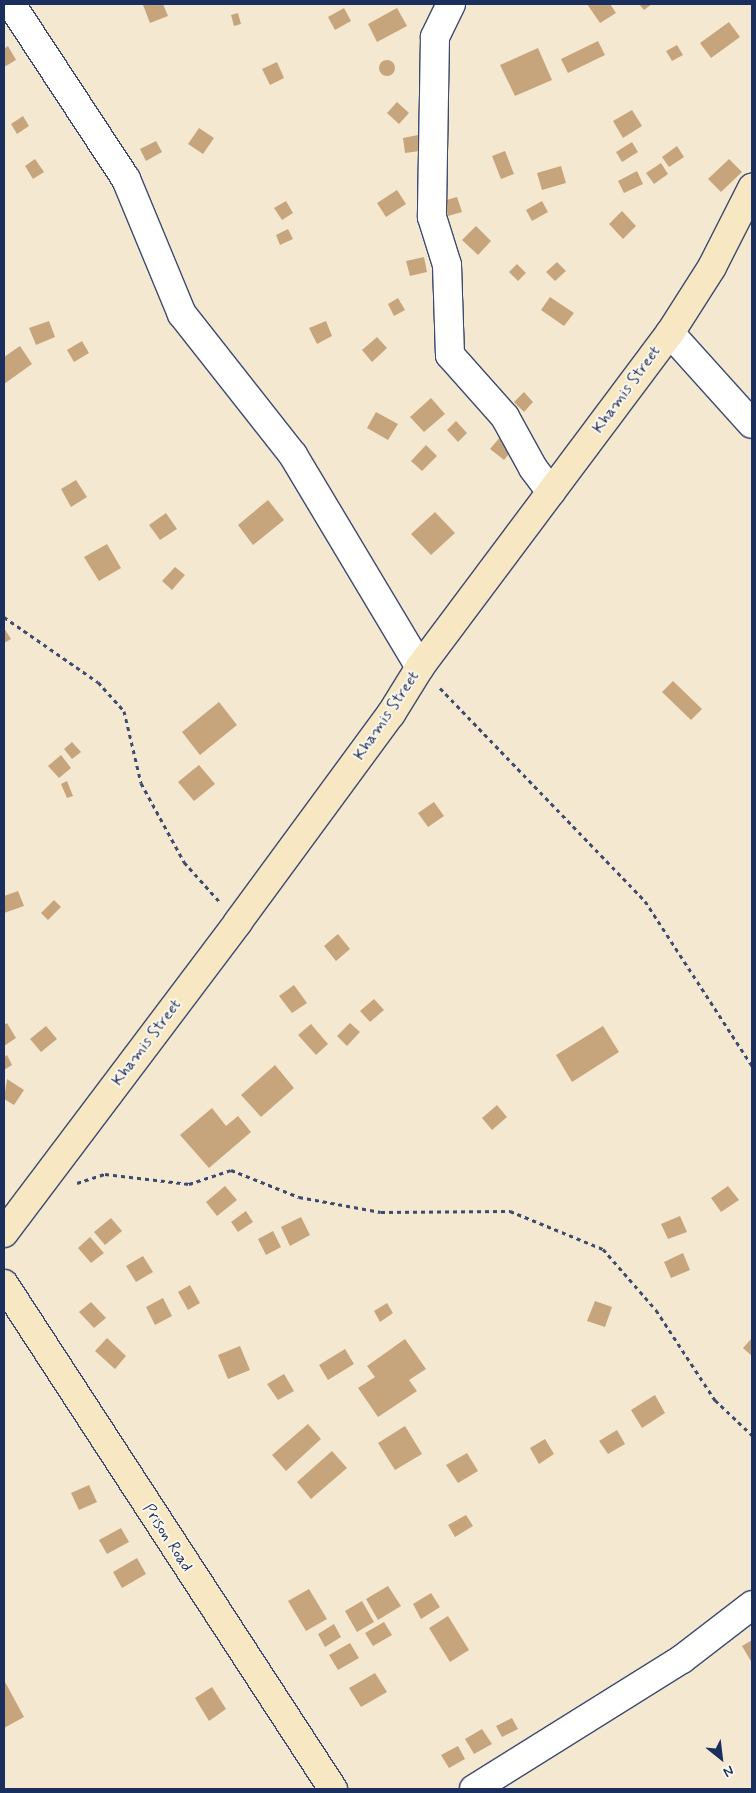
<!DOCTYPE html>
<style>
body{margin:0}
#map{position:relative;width:756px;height:1793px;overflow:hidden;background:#f5e8d1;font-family:Mynerve,sans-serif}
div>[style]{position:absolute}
.building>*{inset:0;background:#c7a57c}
.round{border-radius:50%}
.path>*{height:3px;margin-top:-1.5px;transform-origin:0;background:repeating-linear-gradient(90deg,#3c4b6f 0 4px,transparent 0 8px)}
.roads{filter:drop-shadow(1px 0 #3c4b6f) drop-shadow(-1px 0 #3c4b6f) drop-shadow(0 1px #3c4b6f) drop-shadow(0 -1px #3c4b6f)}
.street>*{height:28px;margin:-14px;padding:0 14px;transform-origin:14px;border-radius:14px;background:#fff}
.secondary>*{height:28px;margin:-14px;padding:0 14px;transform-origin:14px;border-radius:14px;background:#f7e8c3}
span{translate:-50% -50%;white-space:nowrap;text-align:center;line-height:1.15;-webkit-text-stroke:4px #fbf7ec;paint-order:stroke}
.street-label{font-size:16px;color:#1b2f5e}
.frame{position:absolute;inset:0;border:5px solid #1b2f5e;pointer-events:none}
.north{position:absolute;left:696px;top:1733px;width:50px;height:50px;-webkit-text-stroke:4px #fbf7ec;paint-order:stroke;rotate:151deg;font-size:14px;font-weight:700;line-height:20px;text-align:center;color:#1b2f5e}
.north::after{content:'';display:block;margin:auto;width:18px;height:22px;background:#1b2f5e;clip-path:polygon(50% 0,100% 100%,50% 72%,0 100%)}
</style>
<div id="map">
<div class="building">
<i style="clip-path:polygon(163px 4px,168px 16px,150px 23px,143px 5px)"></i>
<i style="clip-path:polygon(587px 4px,610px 4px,616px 13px,600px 23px)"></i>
<i style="clip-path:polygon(639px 4px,652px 4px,644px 10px)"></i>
<i style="clip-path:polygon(344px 8px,351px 21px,335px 30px,328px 17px)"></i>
<i style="clip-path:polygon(397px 8px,407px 26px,377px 42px,368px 24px)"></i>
<i style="clip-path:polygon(238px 13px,241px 24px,234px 26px,231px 15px)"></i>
<i style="clip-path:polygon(729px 22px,740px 37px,711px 58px,700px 43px)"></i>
<i style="clip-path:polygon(598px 41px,605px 55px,568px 73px,561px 59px)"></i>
<i style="clip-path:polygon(677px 45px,683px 55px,672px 61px,666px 51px)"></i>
<i style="clip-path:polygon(8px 46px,16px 60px,4px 67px,4px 49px)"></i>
<i style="clip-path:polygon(538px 48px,552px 80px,515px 96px,500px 65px)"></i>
<i class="round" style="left:379px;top:60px;width:16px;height:16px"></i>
<i style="clip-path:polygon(277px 62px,284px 78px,270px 85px,262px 69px)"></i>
<i style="clip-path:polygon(397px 102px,409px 113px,399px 124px,387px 113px)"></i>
<i style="clip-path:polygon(632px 110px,642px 126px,623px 138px,613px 121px)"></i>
<i style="clip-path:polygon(23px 116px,29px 126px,17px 134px,11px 124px)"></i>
<i style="clip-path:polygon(199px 128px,214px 138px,203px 154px,188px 144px)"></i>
<i style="clip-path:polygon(418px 135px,420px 151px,405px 153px,403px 138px)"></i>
<i style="clip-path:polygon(156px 141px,162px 152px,146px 161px,140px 149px)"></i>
<i style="clip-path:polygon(632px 142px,638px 152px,622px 162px,616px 152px)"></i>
<i style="clip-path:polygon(677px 146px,684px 157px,669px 167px,662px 157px)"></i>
<i style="clip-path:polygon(505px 151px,514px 174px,501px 179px,492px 156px)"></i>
<i style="clip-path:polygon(35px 159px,44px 172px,33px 179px,25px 166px)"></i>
<i style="clip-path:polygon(729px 159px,742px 172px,721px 192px,708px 179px)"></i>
<i style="clip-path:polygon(661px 163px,668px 174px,654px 184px,646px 173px)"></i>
<i style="clip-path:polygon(561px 166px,566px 183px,542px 190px,537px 173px)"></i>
<i style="clip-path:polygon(637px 171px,643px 184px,624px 193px,618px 181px)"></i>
<i style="clip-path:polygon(397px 190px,406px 204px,386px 217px,377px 203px)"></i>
<i style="clip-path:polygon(457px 197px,462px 212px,448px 216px,443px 201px)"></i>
<i style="clip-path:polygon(286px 201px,293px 213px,282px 220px,274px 208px)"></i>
<i style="clip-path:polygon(542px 201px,548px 212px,532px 221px,526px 210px)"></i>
<i style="clip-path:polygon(622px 211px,636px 226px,623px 239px,609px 224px)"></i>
<i style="clip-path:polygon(476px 226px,491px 241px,478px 255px,462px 240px)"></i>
<i style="clip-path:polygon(288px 229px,293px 239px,280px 245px,276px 235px)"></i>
<i style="clip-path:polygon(424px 257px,427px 272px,410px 276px,406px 261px)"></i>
<i style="clip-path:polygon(557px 262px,566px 271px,555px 281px,546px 272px)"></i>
<i style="clip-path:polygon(517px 264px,526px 273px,518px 281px,509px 272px)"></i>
<i style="clip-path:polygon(550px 297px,574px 313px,564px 326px,541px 310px)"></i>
<i style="clip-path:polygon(398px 298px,405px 310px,394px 316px,388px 304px)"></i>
<i style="clip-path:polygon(49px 321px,55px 337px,36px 345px,29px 328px)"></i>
<i style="clip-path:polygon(326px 321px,332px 336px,317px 344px,309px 328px)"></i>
<i style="clip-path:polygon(377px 337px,387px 348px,372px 362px,362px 350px)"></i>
<i style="clip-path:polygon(82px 341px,89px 353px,74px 362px,67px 350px)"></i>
<i style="clip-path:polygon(20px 346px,32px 364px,4px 384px,4px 357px)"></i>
<i style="clip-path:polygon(524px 392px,533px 402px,524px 412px,514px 402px)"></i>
<i style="clip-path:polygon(431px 398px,445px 414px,424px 432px,410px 417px)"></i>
<i style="clip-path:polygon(376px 412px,398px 424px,388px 440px,367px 428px)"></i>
<i style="clip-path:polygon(456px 421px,467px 433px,458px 442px,447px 430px)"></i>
<i style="clip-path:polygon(501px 436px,514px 448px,504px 460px,490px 449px)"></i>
<i style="clip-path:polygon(426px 445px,437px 456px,422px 471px,411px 461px)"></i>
<i style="clip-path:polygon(76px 480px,87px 497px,71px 507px,61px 489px)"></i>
<i style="clip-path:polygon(268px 500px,284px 520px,253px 545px,238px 525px)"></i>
<i style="clip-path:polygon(435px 512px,455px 533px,431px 555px,411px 534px)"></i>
<i style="clip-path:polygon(166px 513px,177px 529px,160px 540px,149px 525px)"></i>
<i style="clip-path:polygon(107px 544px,121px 568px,99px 581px,84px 557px)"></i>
<i style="clip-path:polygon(175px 567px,185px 575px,172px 590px,162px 581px)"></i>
<i style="clip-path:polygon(4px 628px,11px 639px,4px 643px)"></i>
<i style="clip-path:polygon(673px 681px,702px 709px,691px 720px,662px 692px)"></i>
<i style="clip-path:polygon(219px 702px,237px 725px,200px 755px,182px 732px)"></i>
<i style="clip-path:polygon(72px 742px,81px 752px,72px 759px,64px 749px)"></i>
<i style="clip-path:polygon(61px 755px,71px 768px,59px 778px,48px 766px)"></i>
<i style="clip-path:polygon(199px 765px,215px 784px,194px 801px,178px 782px)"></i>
<i style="clip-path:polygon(67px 781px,73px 796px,67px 798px,61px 784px)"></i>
<i style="clip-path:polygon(434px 802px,444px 816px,428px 827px,418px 813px)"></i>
<i style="clip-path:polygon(18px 891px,24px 906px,4px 913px,4px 896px)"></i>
<i style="clip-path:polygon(54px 900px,61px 907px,48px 920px,41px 913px)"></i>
<i style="clip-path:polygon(338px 934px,350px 949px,336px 961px,324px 946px)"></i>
<i style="clip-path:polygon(294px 985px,307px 1003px,292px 1013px,279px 996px)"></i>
<i style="clip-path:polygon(374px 999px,384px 1010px,370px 1022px,360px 1011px)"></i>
<i style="clip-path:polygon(7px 1023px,16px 1038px,4px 1046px,4px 1025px)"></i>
<i style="clip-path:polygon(350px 1023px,360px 1032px,347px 1046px,337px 1036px)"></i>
<i style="clip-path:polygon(311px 1024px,328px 1044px,316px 1055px,298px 1035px)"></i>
<i style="clip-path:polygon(46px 1026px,57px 1039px,41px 1052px,30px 1039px)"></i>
<i style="clip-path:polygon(603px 1026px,619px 1052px,572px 1082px,556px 1055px)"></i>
<i style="clip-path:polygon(7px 1055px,12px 1065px,4px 1070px,4px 1057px)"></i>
<i style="clip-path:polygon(275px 1065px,294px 1088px,261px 1117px,241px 1095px)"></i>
<i style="clip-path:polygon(7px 1079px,24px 1090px,14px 1105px,4px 1099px)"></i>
<i style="clip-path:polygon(497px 1105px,507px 1117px,492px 1130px,482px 1118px)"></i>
<i style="clip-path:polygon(212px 1108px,226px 1126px,238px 1116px,251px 1132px,209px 1168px,180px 1135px)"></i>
<i style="clip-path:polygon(225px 1186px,237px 1200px,217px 1216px,206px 1202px)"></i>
<i style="clip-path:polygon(728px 1186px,739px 1200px,721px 1212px,711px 1198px)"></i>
<i style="clip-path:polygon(246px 1211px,253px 1222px,238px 1232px,231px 1222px)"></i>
<i style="clip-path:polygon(680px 1216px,687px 1232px,668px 1239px,661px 1224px)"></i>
<i style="clip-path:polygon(301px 1217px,310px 1235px,290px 1246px,281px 1227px)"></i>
<i style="clip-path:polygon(111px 1218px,122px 1231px,105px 1245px,94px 1232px)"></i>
<i style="clip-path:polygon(273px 1231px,281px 1247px,266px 1255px,258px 1239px)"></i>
<i style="clip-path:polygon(90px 1237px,104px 1253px,91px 1263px,78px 1248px)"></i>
<i style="clip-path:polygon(683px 1253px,690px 1270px,671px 1278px,664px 1262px)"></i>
<i style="clip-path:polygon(143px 1256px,153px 1272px,136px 1282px,126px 1266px)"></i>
<i style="clip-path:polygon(190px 1285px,200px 1303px,188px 1310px,178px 1292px)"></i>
<i style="clip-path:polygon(163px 1298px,172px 1316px,155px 1325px,146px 1307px)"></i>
<i style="clip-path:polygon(595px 1301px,612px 1307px,605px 1327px,587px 1321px)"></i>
<i style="clip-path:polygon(91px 1302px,106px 1318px,94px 1328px,79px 1312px)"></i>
<i style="clip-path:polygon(387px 1303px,393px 1313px,380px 1322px,374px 1311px)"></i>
<i style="clip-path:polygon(107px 1338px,126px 1356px,115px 1369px,95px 1351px)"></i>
<i style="clip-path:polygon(752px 1338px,752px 1356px,743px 1348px)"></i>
<i style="clip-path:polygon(405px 1339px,426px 1369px,409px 1380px,417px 1391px,378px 1417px,358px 1388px,375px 1377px,367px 1366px)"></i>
<i style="clip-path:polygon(240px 1346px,250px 1370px,228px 1379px,218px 1355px)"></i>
<i style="clip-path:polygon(345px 1349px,354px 1364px,328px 1380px,319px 1365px)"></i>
<i style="clip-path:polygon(284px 1374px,294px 1391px,278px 1400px,267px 1384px)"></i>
<i style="clip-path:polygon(655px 1395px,665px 1413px,642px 1428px,631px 1410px)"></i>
<i style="clip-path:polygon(308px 1424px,321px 1439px,286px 1471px,272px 1455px)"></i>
<i style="clip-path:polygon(405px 1426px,422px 1454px,395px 1470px,378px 1443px)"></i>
<i style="clip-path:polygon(617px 1430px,625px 1444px,608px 1454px,599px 1441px)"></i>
<i style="clip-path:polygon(545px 1439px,554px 1454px,539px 1464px,530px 1448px)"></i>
<i style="clip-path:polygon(332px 1451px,347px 1468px,311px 1499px,297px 1482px)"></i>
<i style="clip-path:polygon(467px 1453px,478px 1471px,458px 1483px,446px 1465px)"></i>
<i style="clip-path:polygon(89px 1485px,97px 1502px,79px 1510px,71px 1493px)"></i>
<i style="clip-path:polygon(466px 1515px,473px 1526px,455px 1537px,448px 1525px)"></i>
<i style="clip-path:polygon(121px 1528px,129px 1542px,107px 1554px,99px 1540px)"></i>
<i style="clip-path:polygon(137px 1558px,146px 1574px,122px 1588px,113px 1572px)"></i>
<i style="clip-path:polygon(388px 1586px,401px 1606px,378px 1620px,366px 1599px)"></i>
<i style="clip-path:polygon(309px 1589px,327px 1619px,306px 1631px,288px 1601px)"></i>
<i style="clip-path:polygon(431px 1593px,440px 1607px,421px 1619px,413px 1604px)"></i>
<i style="clip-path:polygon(362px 1601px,374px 1622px,357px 1632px,345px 1611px)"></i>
<i style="clip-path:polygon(448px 1616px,469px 1650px,450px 1662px,429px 1628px)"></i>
<i style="clip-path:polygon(384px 1622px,392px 1635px,373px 1646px,365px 1633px)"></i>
<i style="clip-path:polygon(334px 1624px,341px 1637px,325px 1647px,318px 1634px)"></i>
<i style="clip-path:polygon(752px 1640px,752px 1663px,742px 1646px)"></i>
<i style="clip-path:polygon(350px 1643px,359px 1658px,338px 1670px,329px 1655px)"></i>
<i style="clip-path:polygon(375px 1673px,387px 1692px,361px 1707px,349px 1688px)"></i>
<i style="clip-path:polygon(4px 1680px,24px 1717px,4px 1728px)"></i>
<i style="clip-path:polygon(212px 1687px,226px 1709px,209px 1721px,195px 1698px)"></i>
<i style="clip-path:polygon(512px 1718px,518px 1729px,502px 1737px,496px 1726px)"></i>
<i style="clip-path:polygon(482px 1729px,492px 1744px,474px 1754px,465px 1739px)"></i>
<i style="clip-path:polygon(458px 1746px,465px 1759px,449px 1768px,441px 1755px)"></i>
</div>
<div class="path">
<i style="left:4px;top:617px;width:114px;rotate:34.7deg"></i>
<i style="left:98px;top:682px;width:39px;rotate:48deg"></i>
<i style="left:124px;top:711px;width:74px;rotate:76.7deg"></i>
<i style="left:141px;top:783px;width:90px;rotate:61.4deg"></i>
<i style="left:184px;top:862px;width:52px;rotate:48.1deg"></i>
<i style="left:440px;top:688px;width:296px;rotate:46.1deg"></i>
<i style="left:645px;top:901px;width:197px;rotate:57deg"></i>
<i style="left:77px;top:1183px;width:29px;rotate:-18deg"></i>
<i style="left:105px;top:1174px;width:85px;rotate:6.8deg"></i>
<i style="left:189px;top:1184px;width:44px;rotate:-18.4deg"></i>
<i style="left:231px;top:1170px;width:73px;rotate:21.7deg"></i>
<i style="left:299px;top:1197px;width:83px;rotate:10.4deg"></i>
<i style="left:381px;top:1212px;width:129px;rotate:-0.4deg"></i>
<i style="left:510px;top:1211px;width:100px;rotate:22.2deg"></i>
<i style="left:603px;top:1249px;width:81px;rotate:49deg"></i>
<i style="left:656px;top:1310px;width:108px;rotate:56.8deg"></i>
<i style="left:715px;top:1400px;width:51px;rotate:43.4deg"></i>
</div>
<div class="roads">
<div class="street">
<i style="left:11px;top:4px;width:209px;rotate:56.7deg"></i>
<i style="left:126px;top:179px;width:146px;rotate:67.5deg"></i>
<i style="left:182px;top:314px;width:179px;rotate:51.8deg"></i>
<i style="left:293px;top:455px;width:247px;rotate:59.1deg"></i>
<i style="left:451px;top:4px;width:37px;rotate:116deg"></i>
<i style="left:435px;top:37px;width:180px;rotate:91deg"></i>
<i style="left:432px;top:217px;width:50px;rotate:72.6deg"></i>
<i style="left:447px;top:265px;width:90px;rotate:88.1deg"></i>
<i style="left:450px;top:355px;width:83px;rotate:48.4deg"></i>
<i style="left:505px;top:417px;width:58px;rotate:61.2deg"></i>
<i style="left:533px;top:468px;width:30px;rotate:53deg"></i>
<i style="left:670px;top:333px;width:122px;rotate:48deg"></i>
<i style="left:474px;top:1789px;width:245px;rotate:-32deg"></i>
<i style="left:682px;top:1659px;width:88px;rotate:-37.6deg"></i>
</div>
<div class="secondary">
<i style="left:4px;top:1233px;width:389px;rotate:-53deg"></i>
<i style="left:238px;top:922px;width:258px;rotate:-53.7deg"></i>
<i style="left:391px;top:714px;width:55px;rotate:-58.3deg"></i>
<i style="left:420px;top:667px;width:417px;rotate:-53.2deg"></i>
<i style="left:670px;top:333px;width:78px;rotate:-57.5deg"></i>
<i style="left:712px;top:267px;width:89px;rotate:-63.1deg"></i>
<i style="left:4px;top:1284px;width:603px;rotate:56.92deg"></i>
</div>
</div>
<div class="street-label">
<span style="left:627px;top:390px;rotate:-54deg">Khamis Street</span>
<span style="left:387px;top:716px;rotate:-56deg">Khamis Street</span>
<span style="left:147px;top:1043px;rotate:-53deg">Khamis Street</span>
<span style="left:167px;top:1538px;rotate:57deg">Prison Road</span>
</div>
<div class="frame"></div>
<div class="north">N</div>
</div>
